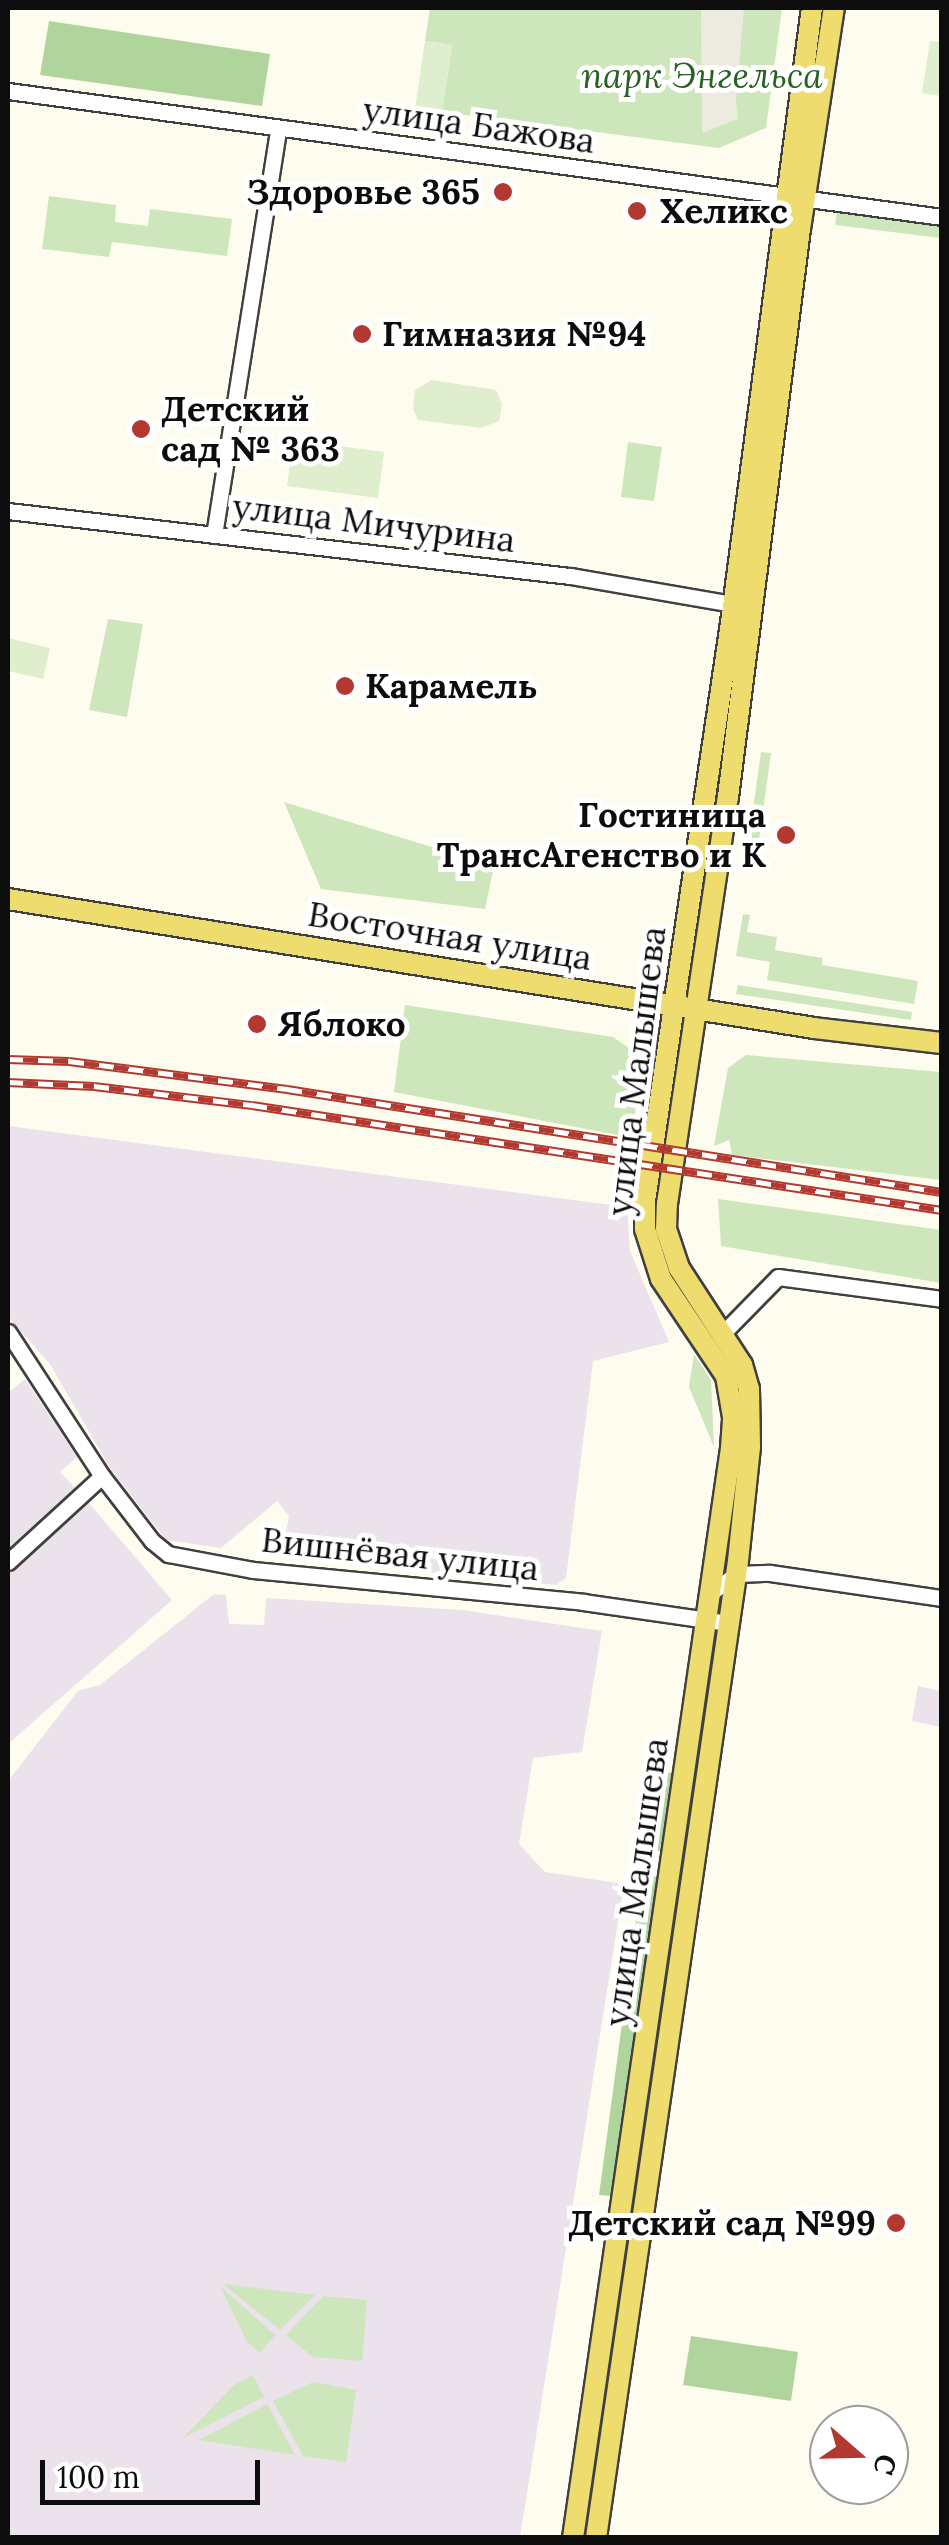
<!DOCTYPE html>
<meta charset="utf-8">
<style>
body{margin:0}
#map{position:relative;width:949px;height:2545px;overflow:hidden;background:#fefcef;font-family:Lora,serif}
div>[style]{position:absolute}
.industrial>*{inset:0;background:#ebe2eb}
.green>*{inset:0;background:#cde6bb}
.forest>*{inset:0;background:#b0d59c}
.pitch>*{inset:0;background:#dfeecc}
.plaza>*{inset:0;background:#edebdf}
.roads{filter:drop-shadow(2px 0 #404040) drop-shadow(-2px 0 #404040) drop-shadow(0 2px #404040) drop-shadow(0 -2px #404040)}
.minor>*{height:15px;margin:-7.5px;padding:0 7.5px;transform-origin:7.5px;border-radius:7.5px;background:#fff}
.major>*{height:20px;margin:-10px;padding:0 10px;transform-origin:10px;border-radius:10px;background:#eedc6f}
.rail>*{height:9px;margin-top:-4.5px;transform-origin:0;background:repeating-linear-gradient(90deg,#fff 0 15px,#b33830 0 30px);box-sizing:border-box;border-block:2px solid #b33830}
.dots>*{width:28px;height:28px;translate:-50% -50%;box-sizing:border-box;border:5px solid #fff;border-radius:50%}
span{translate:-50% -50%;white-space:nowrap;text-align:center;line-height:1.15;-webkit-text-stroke:10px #fff;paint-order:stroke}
.park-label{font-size:35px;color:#296023;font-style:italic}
.street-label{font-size:35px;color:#0d0d0d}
.poi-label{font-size:35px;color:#0d0d0d;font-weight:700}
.right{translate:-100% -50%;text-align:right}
.left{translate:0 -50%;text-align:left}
.frame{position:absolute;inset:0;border:10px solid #0d0d0d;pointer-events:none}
.north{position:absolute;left:809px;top:2405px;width:100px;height:100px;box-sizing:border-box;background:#fff;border:2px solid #9e9e9e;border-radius:50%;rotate:110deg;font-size:28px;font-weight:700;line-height:40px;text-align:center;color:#0d0d0d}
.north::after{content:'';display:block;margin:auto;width:35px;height:45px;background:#b33830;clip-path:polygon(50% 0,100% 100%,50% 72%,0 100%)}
.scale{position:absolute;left:40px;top:2460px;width:220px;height:45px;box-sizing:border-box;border:5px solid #0d0d0d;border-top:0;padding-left:12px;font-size:30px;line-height:35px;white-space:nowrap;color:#0d0d0d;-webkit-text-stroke:8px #fff;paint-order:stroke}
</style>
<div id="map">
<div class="industrial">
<i style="clip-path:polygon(8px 1126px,627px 1207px,630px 1251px,669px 1342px,593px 1361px,566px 1578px,556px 1585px,281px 1558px,289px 1516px,277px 1501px,221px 1548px,166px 1540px,110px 1468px,50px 1364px,8px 1317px)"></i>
<i style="clip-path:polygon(25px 1379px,77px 1457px,60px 1472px,76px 1489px,8px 1551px,8px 1393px)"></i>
<i style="clip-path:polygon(87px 1501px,172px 1600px,8px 1744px,8px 1573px)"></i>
<i style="clip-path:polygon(214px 1594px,226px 1595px,229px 1624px,264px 1625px,266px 1598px,462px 1610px,602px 1631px,582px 1752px,533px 1758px,519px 1844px,545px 1872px,624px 1884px,520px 2537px,8px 2537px,8px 1781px,78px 1691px,100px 1685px)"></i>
<i style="clip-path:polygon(918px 1686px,941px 1691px,941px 1727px,912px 1721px)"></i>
</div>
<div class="green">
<i style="clip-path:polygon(430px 8px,782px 8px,766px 128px,719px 148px,442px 112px,452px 45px,425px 41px)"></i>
<i style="clip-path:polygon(49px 196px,116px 205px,115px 222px,148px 226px,150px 209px,232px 219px,227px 256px,112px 242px,109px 257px,42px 249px)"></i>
<i style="clip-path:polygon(837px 212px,941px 226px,941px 238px,835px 225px)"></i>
<i style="clip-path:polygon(628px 442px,662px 447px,654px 501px,621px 497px)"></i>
<i style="clip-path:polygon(108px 619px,143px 624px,127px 717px,89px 710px)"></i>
<i style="clip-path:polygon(761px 752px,771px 753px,759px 840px,749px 838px)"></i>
<i style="clip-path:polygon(284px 802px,494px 866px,485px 909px,321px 889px)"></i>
<i style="clip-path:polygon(743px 914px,750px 915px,747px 932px,777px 937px,775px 950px,822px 958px,822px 965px,918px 981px,914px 1004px,767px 980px,770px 962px,736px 956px)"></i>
<i style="clip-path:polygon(738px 985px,912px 1012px,911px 1020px,736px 994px)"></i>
<i style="clip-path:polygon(405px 1005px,613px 1037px,640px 1056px,633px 1138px,394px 1092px)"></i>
<i style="clip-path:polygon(746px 1055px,941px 1072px,941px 1180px,732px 1155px,729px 1140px,714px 1146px,728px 1068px)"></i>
<i style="clip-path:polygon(718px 1199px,941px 1230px,941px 1283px,721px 1246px)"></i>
<i style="clip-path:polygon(694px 1354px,711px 1380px,714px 1447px,689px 1387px)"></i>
<i style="clip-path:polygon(223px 2284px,315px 2295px,280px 2330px)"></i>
<i style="clip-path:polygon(220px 2286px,275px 2335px,260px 2353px,247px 2342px)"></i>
<i style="clip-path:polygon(323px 2296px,367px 2300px,362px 2361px,313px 2357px,286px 2335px)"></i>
<i style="clip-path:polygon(253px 2375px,264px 2397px,183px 2438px,234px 2385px)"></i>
<i style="clip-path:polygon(313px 2382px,356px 2390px,346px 2462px,303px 2456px,273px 2401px)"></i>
<i style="clip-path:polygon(267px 2403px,295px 2455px,199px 2440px,267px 2404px)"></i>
</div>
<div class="forest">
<i style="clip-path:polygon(49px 21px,270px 54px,262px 106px,40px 75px)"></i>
<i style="clip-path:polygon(658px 1771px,672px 1773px,660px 1851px,646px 1849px)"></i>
<i style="clip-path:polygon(642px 1875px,657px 1877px,611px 2196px,599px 2195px)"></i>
<i style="clip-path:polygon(691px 2336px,798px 2352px,791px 2401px,683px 2385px)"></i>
</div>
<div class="pitch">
<i style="clip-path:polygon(425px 41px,452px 45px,442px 112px,415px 109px)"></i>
<i style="clip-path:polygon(930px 41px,941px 42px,941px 96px,922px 93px)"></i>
<i style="clip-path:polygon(432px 380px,496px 390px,502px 404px,499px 421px,481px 428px,418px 420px,413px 409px,415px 390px)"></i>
<i style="clip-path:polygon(293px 440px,384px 452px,378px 498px,287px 486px)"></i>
<i style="clip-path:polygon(8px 638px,50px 648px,43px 679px,8px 671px)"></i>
</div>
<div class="plaza">
<i style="clip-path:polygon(701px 8px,744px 8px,736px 102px,738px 119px,702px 133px)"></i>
</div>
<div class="roads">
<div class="minor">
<i style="left:8px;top:91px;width:942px;rotate:7.68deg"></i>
<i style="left:8px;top:511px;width:566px;rotate:6.6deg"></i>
<i style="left:570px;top:576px;width:164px;rotate:9.8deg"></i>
<i style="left:214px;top:535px;width:411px;rotate:-81deg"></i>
<i style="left:8px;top:1332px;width:172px;rotate:56.9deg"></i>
<i style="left:102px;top:1476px;width:82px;rotate:52.4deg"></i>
<i style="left:152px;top:1541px;width:21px;rotate:39deg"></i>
<i style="left:168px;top:1554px;width:86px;rotate:10.7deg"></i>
<i style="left:253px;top:1570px;width:332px;rotate:5.5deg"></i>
<i style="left:583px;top:1602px;width:147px;rotate:8.2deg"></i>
<i style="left:723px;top:1333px;width:78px;rotate:-45.5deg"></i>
<i style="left:778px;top:1277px;width:165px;rotate:7.6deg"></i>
<i style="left:8px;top:1562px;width:127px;rotate:-42.5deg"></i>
<i style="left:712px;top:1592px;width:30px;rotate:-37deg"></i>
<i style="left:736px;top:1574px;width:34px;rotate:-2deg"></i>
<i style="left:770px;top:1573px;width:174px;rotate:8.3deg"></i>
</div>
<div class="major">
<i style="left:8px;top:899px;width:816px;rotate:9.09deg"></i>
<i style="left:814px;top:1028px;width:129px;rotate:6.7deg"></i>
<i style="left:573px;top:2538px;width:1101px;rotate:-81.75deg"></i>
<i style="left:731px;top:1448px;width:31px;rotate:-86deg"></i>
<i style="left:733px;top:1417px;width:42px;rotate:-99.7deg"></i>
<i style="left:726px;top:1376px;width:117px;rotate:-123.8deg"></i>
<i style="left:661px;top:1279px;width:52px;rotate:-107.7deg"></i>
<i style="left:645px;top:1229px;width:28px;rotate:-90deg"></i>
<i style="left:645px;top:1201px;width:584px;rotate:-81.54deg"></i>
<i style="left:731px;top:623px;width:620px;rotate:-82.5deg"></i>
<i style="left:596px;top:2538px;width:987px;rotate:-81.73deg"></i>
<i style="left:738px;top:1561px;width:115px;rotate:-84deg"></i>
<i style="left:750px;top:1447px;width:58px;rotate:-91deg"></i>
<i style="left:749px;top:1389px;width:25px;rotate:-106deg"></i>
<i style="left:742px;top:1365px;width:116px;rotate:-123deg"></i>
<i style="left:679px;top:1268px;width:41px;rotate:-108.4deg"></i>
<i style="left:666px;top:1229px;width:25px;rotate:-88deg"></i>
<i style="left:667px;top:1204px;width:412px;rotate:-81.5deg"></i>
<i style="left:728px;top:797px;width:573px;rotate:-82.78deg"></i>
<i style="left:800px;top:229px;width:224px;rotate:-81.3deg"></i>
</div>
</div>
<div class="rail">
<i style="left:8px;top:1059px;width:61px;rotate:1.9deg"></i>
<i style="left:69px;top:1061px;width:220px;rotate:7.3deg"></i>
<i style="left:287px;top:1089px;width:663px;rotate:8.94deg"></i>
<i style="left:8px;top:1082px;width:86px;rotate:2.7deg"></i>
<i style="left:94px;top:1086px;width:159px;rotate:6.9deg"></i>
<i style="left:252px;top:1105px;width:698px;rotate:8.65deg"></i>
</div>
<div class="dots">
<i style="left:503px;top:192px;background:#b33830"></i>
<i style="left:637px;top:211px;background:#b33830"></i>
<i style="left:362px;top:334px;background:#b33830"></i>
<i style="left:141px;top:429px;background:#b33830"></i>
<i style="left:345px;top:686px;background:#b33830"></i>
<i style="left:786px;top:835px;background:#b33830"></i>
<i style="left:257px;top:1024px;background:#b33830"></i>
<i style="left:896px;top:2223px;background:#b33830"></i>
</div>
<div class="park-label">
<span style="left:702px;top:76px">парк Энгельса</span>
</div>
<div class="street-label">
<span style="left:479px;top:125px;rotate:8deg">улица Бажова</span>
<span style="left:374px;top:523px;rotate:7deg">улица Мичурина</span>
<span style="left:450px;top:936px;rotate:9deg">Восточная улица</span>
<span style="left:636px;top:1071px;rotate:-83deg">улица Малышева</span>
<span style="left:400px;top:1554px;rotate:6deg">Вишнёвая улица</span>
<span style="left:636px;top:1882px;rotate:-82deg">улица Малышева</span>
</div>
<div class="poi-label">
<span class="right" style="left:480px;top:192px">Здоровье 365</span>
<span class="left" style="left:660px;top:211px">Хеликс</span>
<span class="left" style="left:382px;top:334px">Гимназия №94</span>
<span class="left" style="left:161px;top:429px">Детский<br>сад № 363</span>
<span class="left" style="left:365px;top:686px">Карамель</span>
<span class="right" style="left:766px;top:835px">Гостиница<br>ТрансАгенство и К</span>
<span class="left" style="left:277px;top:1024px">Яблоко</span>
<span class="right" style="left:876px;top:2223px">Детский сад №99</span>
</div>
<div class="frame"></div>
<div class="north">С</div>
<div class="scale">100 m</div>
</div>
